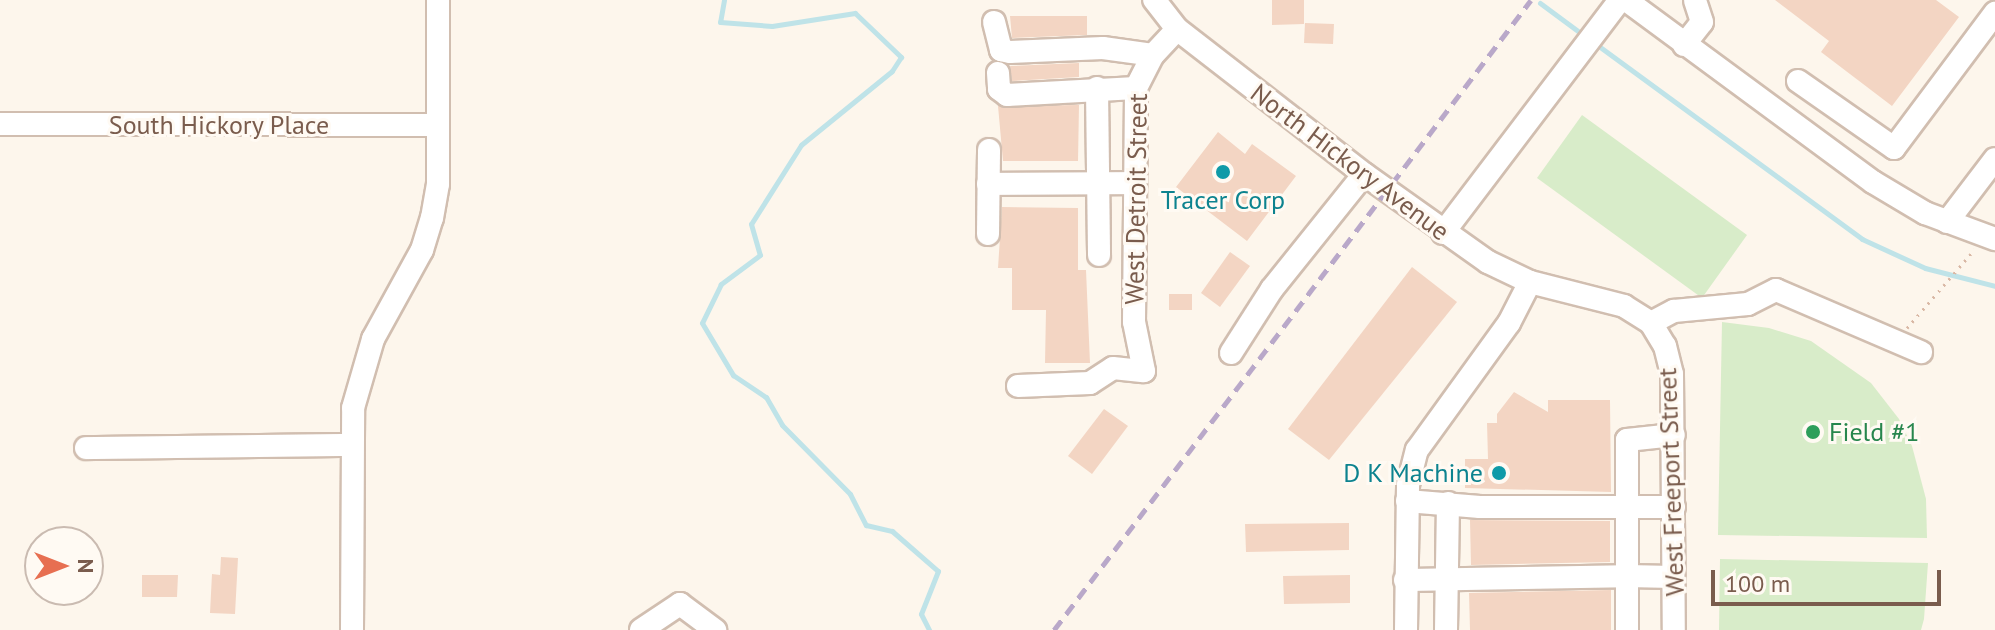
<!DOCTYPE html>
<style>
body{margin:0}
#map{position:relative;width:1995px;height:630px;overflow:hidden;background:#fdf6ec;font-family:"PT Sans",sans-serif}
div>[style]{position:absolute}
.green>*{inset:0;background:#d8ecc9}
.stream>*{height:5px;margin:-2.5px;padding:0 2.5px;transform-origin:2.5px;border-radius:2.5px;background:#bfe3e8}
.building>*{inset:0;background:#f3d5c3}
.path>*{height:3px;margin-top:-1.5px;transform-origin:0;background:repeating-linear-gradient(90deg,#d9b8a5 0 2px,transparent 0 8px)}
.roads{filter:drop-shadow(2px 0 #d1beb0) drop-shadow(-2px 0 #d1beb0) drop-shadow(0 2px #d1beb0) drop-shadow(0 -2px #d1beb0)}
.minor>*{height:22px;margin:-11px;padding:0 11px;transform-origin:11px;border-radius:11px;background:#fff}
.rail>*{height:5px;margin-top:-2.5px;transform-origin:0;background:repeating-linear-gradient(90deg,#b9a8c9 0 12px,transparent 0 20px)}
.dots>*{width:22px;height:22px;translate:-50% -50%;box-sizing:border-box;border:4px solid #fffaf3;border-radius:50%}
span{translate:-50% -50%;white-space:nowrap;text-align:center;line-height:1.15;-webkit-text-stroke:6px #fffaf3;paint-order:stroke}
.street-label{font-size:26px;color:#7a5c4d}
.culture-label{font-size:26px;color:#0d838f}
.right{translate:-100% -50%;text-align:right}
.leisure-label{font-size:26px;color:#27864d}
.left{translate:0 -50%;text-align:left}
.north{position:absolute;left:24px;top:526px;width:80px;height:80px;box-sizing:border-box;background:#fffaf3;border:2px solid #cabbb1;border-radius:50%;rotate:90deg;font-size:22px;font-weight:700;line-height:32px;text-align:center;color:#7a5c4d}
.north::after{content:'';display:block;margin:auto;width:28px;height:36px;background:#e76f51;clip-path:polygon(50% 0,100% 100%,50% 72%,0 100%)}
.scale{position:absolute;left:1711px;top:570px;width:230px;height:36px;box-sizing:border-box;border:4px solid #7a5c4d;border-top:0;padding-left:10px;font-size:24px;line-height:28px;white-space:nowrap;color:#7a5c4d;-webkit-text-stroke:6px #fffaf3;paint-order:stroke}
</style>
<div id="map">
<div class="green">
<i style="clip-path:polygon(1582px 115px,1747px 235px,1702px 298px,1537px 178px)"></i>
<i style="clip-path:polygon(1722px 322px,1769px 328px,1811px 341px,1871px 383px,1899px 419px,1912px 446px,1926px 499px,1927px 538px,1718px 535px)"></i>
<i style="clip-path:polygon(1720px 559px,1928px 563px,1924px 619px,1921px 630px,1719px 630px)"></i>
</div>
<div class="stream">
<i style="left:724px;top:0;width:22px;rotate:100deg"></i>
<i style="left:720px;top:22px;width:52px;rotate:4.4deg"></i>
<i style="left:772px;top:26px;width:84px;rotate:-8.9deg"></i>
<i style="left:855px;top:13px;width:64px;rotate:43.7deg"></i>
<i style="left:901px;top:57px;width:17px;rotate:123deg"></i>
<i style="left:892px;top:71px;width:117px;rotate:140.9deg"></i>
<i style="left:801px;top:145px;width:93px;rotate:122.3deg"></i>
<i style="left:751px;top:224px;width:32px;rotate:74deg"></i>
<i style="left:760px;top:255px;width:49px;rotate:143.4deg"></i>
<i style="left:721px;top:284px;width:43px;rotate:116deg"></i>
<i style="left:702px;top:323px;width:61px;rotate:59.2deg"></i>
<i style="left:733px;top:375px;width:40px;rotate:34deg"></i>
<i style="left:766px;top:397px;width:32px;rotate:60deg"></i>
<i style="left:782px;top:425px;width:97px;rotate:45.4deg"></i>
<i style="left:850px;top:494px;width:35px;rotate:63deg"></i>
<i style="left:866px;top:525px;width:27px;rotate:13deg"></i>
<i style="left:892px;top:531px;width:61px;rotate:41deg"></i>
<i style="left:938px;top:571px;width:46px;rotate:111.6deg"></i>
<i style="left:921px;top:614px;width:18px;rotate:63deg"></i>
<i style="left:1540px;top:3px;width:47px;rotate:36.4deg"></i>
<i style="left:1600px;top:47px;width:325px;rotate:36.2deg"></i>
<i style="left:1862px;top:239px;width:69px;rotate:24.7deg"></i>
<i style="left:1925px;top:268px;width:72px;rotate:14.4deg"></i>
</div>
<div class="building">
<i style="clip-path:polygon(1272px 0,1304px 0,1304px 24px,1272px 25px)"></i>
<i style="clip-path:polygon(1775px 0,1936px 0,1959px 17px,1892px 106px,1821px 52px,1829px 41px)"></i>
<i style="clip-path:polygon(1010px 16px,1087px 16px,1087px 35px,1012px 38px)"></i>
<i style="clip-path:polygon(1305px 23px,1334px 24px,1333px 44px,1304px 43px)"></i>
<i style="clip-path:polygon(1079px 63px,1079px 77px,1012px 81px,1010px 66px)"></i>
<i style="clip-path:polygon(1079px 105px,1078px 161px,1003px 161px,998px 106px)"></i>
<i style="clip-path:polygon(1218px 132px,1245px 154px,1252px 144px,1296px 176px,1247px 241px,1176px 187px)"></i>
<i style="clip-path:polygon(1002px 207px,1078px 208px,1078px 270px,1086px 270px,1090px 363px,1045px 363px,1046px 310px,1012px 310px,1012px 268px,998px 268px)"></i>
<i style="clip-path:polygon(1230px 252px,1250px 266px,1220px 307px,1201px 293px)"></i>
<i style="clip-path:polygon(1412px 267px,1457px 302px,1329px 460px,1288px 429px)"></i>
<i style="clip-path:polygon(1169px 294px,1192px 294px,1192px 310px,1169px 310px)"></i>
<i style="clip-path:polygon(1514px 392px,1548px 412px,1548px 400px,1610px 400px,1611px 492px,1465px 488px,1465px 459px,1488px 459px,1487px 423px,1497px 423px,1497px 414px)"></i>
<i style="clip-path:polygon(1104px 409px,1128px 426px,1092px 474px,1068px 456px)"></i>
<i style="clip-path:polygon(1470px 520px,1610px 521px,1610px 562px,1471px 565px)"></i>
<i style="clip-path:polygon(1349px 523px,1349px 550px,1246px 552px,1245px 524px)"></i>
<i style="clip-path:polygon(221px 557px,238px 558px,235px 614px,210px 613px,212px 574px,220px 575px)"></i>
<i style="clip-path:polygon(142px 575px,178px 575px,177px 597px,142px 597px)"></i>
<i style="clip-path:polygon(1350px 575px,1350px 603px,1284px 604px,1283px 576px)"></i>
<i style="clip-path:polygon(1611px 590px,1611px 630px,1470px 630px,1469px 593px)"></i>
</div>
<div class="path">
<i style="left:1907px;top:328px;width:104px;rotate:-49.3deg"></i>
</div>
<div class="roads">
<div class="minor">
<i style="left:1626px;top:0;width:307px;rotate:36.4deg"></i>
<i style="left:1873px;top:182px;width:61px;rotate:30.8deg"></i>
<i style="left:1925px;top:213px;width:75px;rotate:20.4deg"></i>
<i style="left:994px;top:22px;width:29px;rotate:76deg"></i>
<i style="left:1001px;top:50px;width:9px;rotate:13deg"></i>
<i style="left:1010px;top:52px;width:93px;rotate:-2.5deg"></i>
<i style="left:1103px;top:48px;width:50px;rotate:8deg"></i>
<i style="left:1177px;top:29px;width:237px;rotate:37.8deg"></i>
<i style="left:1364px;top:174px;width:152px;rotate:35.4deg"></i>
<i style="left:1488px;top:262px;width:47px;rotate:25.5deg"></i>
<i style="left:1530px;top:282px;width:97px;rotate:14.3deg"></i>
<i style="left:1624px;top:306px;width:32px;rotate:32deg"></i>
<i style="left:1651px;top:323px;width:27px;rotate:59deg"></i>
<i style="left:1665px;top:346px;width:29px;rotate:76deg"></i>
<i style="left:1672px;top:374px;width:256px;rotate:89.6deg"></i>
<i style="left:1684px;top:45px;width:29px;rotate:-52deg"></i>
<i style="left:1702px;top:22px;width:23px;rotate:-108deg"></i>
<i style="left:998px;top:73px;width:16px;rotate:86deg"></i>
<i style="left:999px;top:89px;width:10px;rotate:37deg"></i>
<i style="left:1007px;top:95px;width:129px;rotate:-3.1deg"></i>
<i style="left:1798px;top:81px;width:117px;rotate:34.9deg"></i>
<i style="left:1894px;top:148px;width:169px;rotate:-53.2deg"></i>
<i style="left:1097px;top:88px;width:167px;rotate:89.3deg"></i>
<i style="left:0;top:124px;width:437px;rotate:0.1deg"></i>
<i style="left:988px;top:184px;width:147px;rotate:-0.4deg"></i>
<i style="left:1947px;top:222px;width:79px;rotate:-52.7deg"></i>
<i style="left:1443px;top:233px;width:293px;rotate:-52.8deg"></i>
<i style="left:988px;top:234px;width:84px;rotate:-89.3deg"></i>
<i style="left:1651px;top:323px;width:26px;rotate:-28deg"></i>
<i style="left:1674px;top:311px;width:74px;rotate:-5.4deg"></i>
<i style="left:1748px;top:304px;width:31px;rotate:-27deg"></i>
<i style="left:1776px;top:290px;width:158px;rotate:23.2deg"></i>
<i style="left:1231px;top:353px;width:76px;rotate:-57.4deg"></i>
<i style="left:1272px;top:289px;width:147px;rotate:-51.3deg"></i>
<i style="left:1018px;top:386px;width:72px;rotate:-2.4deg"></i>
<i style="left:1090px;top:383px;width:27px;rotate:-33deg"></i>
<i style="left:1113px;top:368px;width:31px;rotate:6deg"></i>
<i style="left:1144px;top:371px;width:50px;rotate:-101.5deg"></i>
<i style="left:1134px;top:322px;width:234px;rotate:-89.5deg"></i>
<i style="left:1136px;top:88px;width:37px;rotate:-63deg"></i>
<i style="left:1153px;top:55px;width:35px;rotate:-47deg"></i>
<i style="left:1177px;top:29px;width:37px;rotate:-128deg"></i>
<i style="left:86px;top:448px;width:264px;rotate:-0.7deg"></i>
<i style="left:1407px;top:501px;width:73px;rotate:4.7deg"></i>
<i style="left:1480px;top:507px;width:194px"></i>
<i style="left:1673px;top:577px;width:46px;rotate:-178.8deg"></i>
<i style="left:1627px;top:576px;width:136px;rotate:-90deg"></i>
<i style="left:1627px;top:440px;width:47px;rotate:-6.1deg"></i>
<i style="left:1405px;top:580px;width:222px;rotate:-1deg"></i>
<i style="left:1627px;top:576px;width:54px;rotate:90deg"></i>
<i style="left:352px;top:630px;width:222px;rotate:-89.7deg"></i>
<i style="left:353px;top:408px;width:72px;rotate:-73.8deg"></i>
<i style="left:373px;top:339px;width:102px;rotate:-61.2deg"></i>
<i style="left:422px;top:250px;width:34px;rotate:-73deg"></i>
<i style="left:432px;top:218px;width:35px;rotate:-80deg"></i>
<i style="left:438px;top:184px;width:184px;rotate:-90deg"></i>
<i style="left:641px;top:630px;width:47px;rotate:-33.7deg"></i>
<i style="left:680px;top:604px;width:44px;rotate:36.6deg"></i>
<i style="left:1406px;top:630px;width:145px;rotate:-89.2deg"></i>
<i style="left:1408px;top:485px;width:36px;rotate:-76deg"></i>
<i style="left:1417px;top:450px;width:157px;rotate:-54.1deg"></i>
<i style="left:1509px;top:323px;width:46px;rotate:-62.9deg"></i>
<i style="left:1446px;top:630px;width:127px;rotate:-89.1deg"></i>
</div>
</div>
<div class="rail">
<i style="left:1054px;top:630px;width:790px;rotate:-52.87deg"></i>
</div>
<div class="dots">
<i style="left:1223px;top:172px;background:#0f9aa8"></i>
<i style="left:1813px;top:432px;background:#2e9e5b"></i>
<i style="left:1499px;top:473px;background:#0f9aa8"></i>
</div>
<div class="street-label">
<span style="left:219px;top:125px">South Hickory Place</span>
<span style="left:1350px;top:162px;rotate:37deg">North Hickory Avenue</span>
<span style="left:1136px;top:199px;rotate:-89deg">West Detroit Street</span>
<span style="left:1671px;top:482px;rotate:-92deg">West Freeport Street</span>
</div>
<div class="culture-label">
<span style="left:1223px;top:200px">Tracer Corp</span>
<span class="right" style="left:1483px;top:473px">D K Machine</span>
</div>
<div class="leisure-label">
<span class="left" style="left:1829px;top:432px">Field #1</span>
</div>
<div class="north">N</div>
<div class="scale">100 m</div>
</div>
